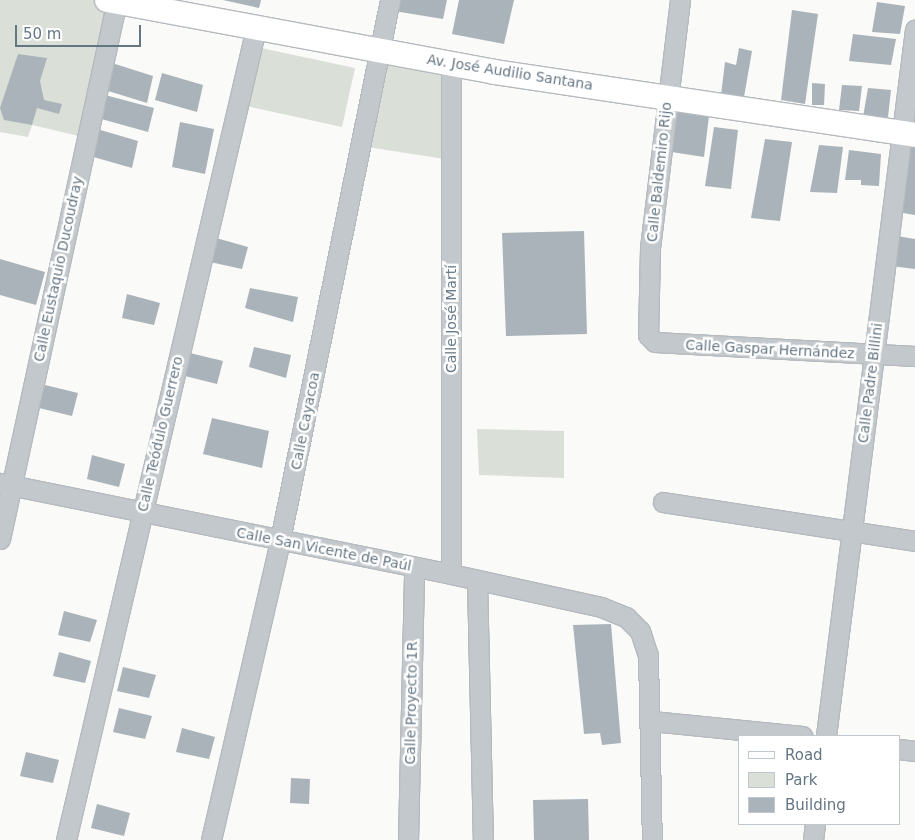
<!DOCTYPE html>
<meta charset="utf-8">
<style>
body{margin:0}
#map{position:relative;width:915px;height:840px;overflow:hidden;background:#fafaf8;font-family:"DejaVu Sans",sans-serif}
div>[style]{position:absolute}
.green>*{inset:0;background:#dadfd7}
.building>*{inset:0;background:#aab3b9}
.roads{filter:drop-shadow(1px 0 #b5babe) drop-shadow(-1px 0 #b5babe) drop-shadow(0 1px #b5babe) drop-shadow(0 -1px #b5babe)}
.minor>*{height:19px;margin:-9.5px;padding:0 9.5px;transform-origin:9.5px;border-radius:9.5px;background:#c3c8cc}
.major>*{height:24px;margin:-12px;padding:0 12px;transform-origin:12px;border-radius:12px;background:#fff}
span{translate:-50% -50%;white-space:nowrap;text-align:center;line-height:1.15;-webkit-text-stroke:5px #fff;paint-order:stroke}
.street-label{font-size:14px;color:#657683}
.legend{position:absolute;left:738px;top:735px;width:162px;height:90px;box-sizing:border-box;background:#fff;border:1px solid #c1c8cd;margin:0;padding:6px 9px;list-style:none;font-size:15px;color:#657683}
.legend li{display:flex;align-items:center;gap:10px;height:25px}
.legend b{width:25px;border:1px solid #c1c8cd}
.scale{position:absolute;left:15px;top:25px;width:126px;height:22px;box-sizing:border-box;border:2px solid #657683;border-top:0;padding-left:6px;font-size:15px;line-height:18px;white-space:nowrap;color:#657683;-webkit-text-stroke:4px #fff;paint-order:stroke}
</style>
<div id="map">
<div class="green">
<i style="clip-path:polygon(0 0,107px 0,87px 138px,32px 125px,28px 137px,0 132px)"></i>
<i style="clip-path:polygon(261px 48px,355px 68px,342px 127px,246px 106px)"></i>
<i style="clip-path:polygon(380px 49px,451px 64px,451px 160px,361px 146px)"></i>
<i style="clip-path:polygon(477px 429px,564px 431px,564px 478px,479px 475px)"></i>
</div>
<div class="building">
<i style="clip-path:polygon(223px 0,261px 0,259px 8px)"></i>
<i style="clip-path:polygon(396px 0,447px 0,443px 19px,394px 11px)"></i>
<i style="clip-path:polygon(459px 0,514px 0,504px 44px,452px 34px)"></i>
<i style="clip-path:polygon(877px 2px,905px 6px,900px 34px,872px 32px)"></i>
<i style="clip-path:polygon(792px 10px,818px 14px,805px 104px,781px 100px)"></i>
<i style="clip-path:polygon(853px 34px,896px 39px,891px 65px,849px 61px)"></i>
<i style="clip-path:polygon(739px 48px,752px 51px,744px 97px,721px 95px,725px 62px,736px 65px)"></i>
<i style="clip-path:polygon(18px 54px,47px 58px,40px 81px,44px 100px,62px 104px,59px 114px,37px 108px,32px 125px,4px 120px,0 108px)"></i>
<i style="clip-path:polygon(112px 63px,153px 76px,147px 103px,105px 90px)"></i>
<i style="clip-path:polygon(162px 73px,203px 85px,197px 112px,155px 100px)"></i>
<i style="clip-path:polygon(812px 83px,825px 84px,824px 105px,812px 105px)"></i>
<i style="clip-path:polygon(842px 85px,862px 86px,859px 111px,839px 110px)"></i>
<i style="clip-path:polygon(868px 88px,891px 90px,888px 117px,863px 117px)"></i>
<i style="clip-path:polygon(105px 95px,154px 108px,148px 132px,98px 118px)"></i>
<i style="clip-path:polygon(671px 110px,709px 116px,704px 157px,665px 151px)"></i>
<i style="clip-path:polygon(180px 122px,214px 129px,205px 174px,172px 167px)"></i>
<i style="clip-path:polygon(714px 127px,738px 130px,731px 189px,705px 186px)"></i>
<i style="clip-path:polygon(97px 129px,138px 141px,132px 168px,90px 156px)"></i>
<i style="clip-path:polygon(765px 139px,792px 142px,780px 221px,751px 218px)"></i>
<i style="clip-path:polygon(819px 145px,843px 147px,837px 193px,810px 192px)"></i>
<i style="clip-path:polygon(907px 147px,915px 148px,915px 215px,897px 212px)"></i>
<i style="clip-path:polygon(849px 150px,881px 154px,879px 186px,861px 185px,861px 180px,845px 180px)"></i>
<i style="clip-path:polygon(584px 231px,587px 334px,506px 336px,502px 233px)"></i>
<i style="clip-path:polygon(897px 236px,915px 239px,915px 269px,891px 266px)"></i>
<i style="clip-path:polygon(216px 238px,248px 247px,242px 269px,210px 262px)"></i>
<i style="clip-path:polygon(0 259px,45px 272px,36px 305px,0 295px)"></i>
<i style="clip-path:polygon(250px 288px,298px 297px,293px 322px,245px 308px)"></i>
<i style="clip-path:polygon(127px 294px,160px 303px,154px 325px,122px 318px)"></i>
<i style="clip-path:polygon(254px 347px,291px 355px,286px 378px,249px 367px)"></i>
<i style="clip-path:polygon(190px 353px,223px 361px,217px 384px,185px 376px)"></i>
<i style="clip-path:polygon(45px 385px,78px 393px,72px 416px,39px 408px)"></i>
<i style="clip-path:polygon(212px 418px,269px 431px,262px 468px,203px 454px)"></i>
<i style="clip-path:polygon(92px 455px,125px 464px,119px 487px,87px 479px)"></i>
<i style="clip-path:polygon(64px 611px,97px 620px,90px 642px,58px 635px)"></i>
<i style="clip-path:polygon(611px 624px,621px 743px,602px 745px,600px 733px,584px 734px,573px 625px)"></i>
<i style="clip-path:polygon(59px 652px,91px 661px,85px 683px,53px 676px)"></i>
<i style="clip-path:polygon(123px 667px,156px 675px,149px 698px,117px 691px)"></i>
<i style="clip-path:polygon(119px 708px,152px 716px,145px 739px,113px 732px)"></i>
<i style="clip-path:polygon(182px 728px,215px 737px,209px 759px,176px 752px)"></i>
<i style="clip-path:polygon(26px 752px,59px 760px,53px 783px,20px 776px)"></i>
<i style="clip-path:polygon(291px 778px,310px 779px,309px 804px,290px 803px)"></i>
<i style="clip-path:polygon(588px 799px,589px 840px,534px 840px,533px 800px)"></i>
<i style="clip-path:polygon(97px 804px,130px 813px,124px 836px,91px 828px)"></i>
</div>
<div class="roads">
<div class="minor">
<i style="left:680px;top:0;width:251px;rotate:96.9deg"></i>
<i style="left:650px;top:249px;width:86px;rotate:91.3deg"></i>
<i style="left:648px;top:335px;width:10px;rotate:45deg"></i>
<i style="left:655px;top:342px;width:260px;rotate:3.1deg"></i>
<i style="left:0;top:483px;width:460px;rotate:11.4deg"></i>
<i style="left:451px;top:574px;width:154px;rotate:12.4deg"></i>
<i style="left:601px;top:607px;width:27px;rotate:22deg"></i>
<i style="left:626px;top:617px;width:20px;rotate:45deg"></i>
<i style="left:640px;top:631px;width:25px;rotate:72deg"></i>
<i style="left:648px;top:655px;width:185px;rotate:88.8deg"></i>
<i style="left:663px;top:502px;width:255px;rotate:8.8deg"></i>
<i style="left:0;top:539px;width:552px;rotate:-77.75deg"></i>
<i style="left:451px;top:574px;width:510px;rotate:-90deg"></i>
<i style="left:477px;top:580px;width:260px;rotate:88.7deg"></i>
<i style="left:651px;top:721px;width:152px;rotate:5.7deg"></i>
<i style="left:826px;top:736px;width:712px;rotate:-82.82deg"></i>
<i style="left:899px;top:749px;width:16px;rotate:7deg"></i>
<i style="left:66px;top:840px;width:834px;rotate:-76.83deg"></i>
<i style="left:211px;top:840px;width:308px;rotate:-77deg"></i>
<i style="left:280px;top:540px;width:551px;rotate:-78.49deg"></i>
<i style="left:408px;top:840px;width:273px;rotate:-88.7deg"></i>
<i style="left:813px;top:840px;width:16px;rotate:-83deg"></i>
</div>
<div class="major">
<i style="left:107px;top:0;width:394px;rotate:10.5deg"></i>
<i style="left:494px;top:72px;width:426px;rotate:8.5deg"></i>
</div>
</div>
<div class="street-label">
<span style="left:510px;top:72px;rotate:9deg">Av. José Audilio Santana</span>
<span style="left:659px;top:172px;rotate:-84deg">Calle Baldemiro Rijo</span>
<span style="left:58px;top:269px;rotate:-78deg">Calle Eustaquio Ducoudray</span>
<span style="left:451px;top:319px;rotate:-90deg">Calle José Martí</span>
<span style="left:770px;top:349px;rotate:3deg">Calle Gaspar Hernández</span>
<span style="left:870px;top:383px;rotate:-83deg">Calle Padre Billini</span>
<span style="left:305px;top:421px;rotate:-79deg">Calle Cayacoa</span>
<span style="left:160px;top:434px;rotate:-77deg">Calle Teódulo Guerrero</span>
<span style="left:324px;top:549px;rotate:11deg">Calle San Vicente de Paúl</span>
<span style="left:411px;top:703px;rotate:-89deg">Calle Proyecto 1R</span>
</div>
<ul class="legend">
<li><b style="height:6px;background:#fff"></b>Road</li>
<li><b style="height:14px;background:#dadfd7"></b>Park</li>
<li><b style="height:14px;background:#aab3b9"></b>Building</li>
</ul>
<div class="scale">50 m</div>
</div>
